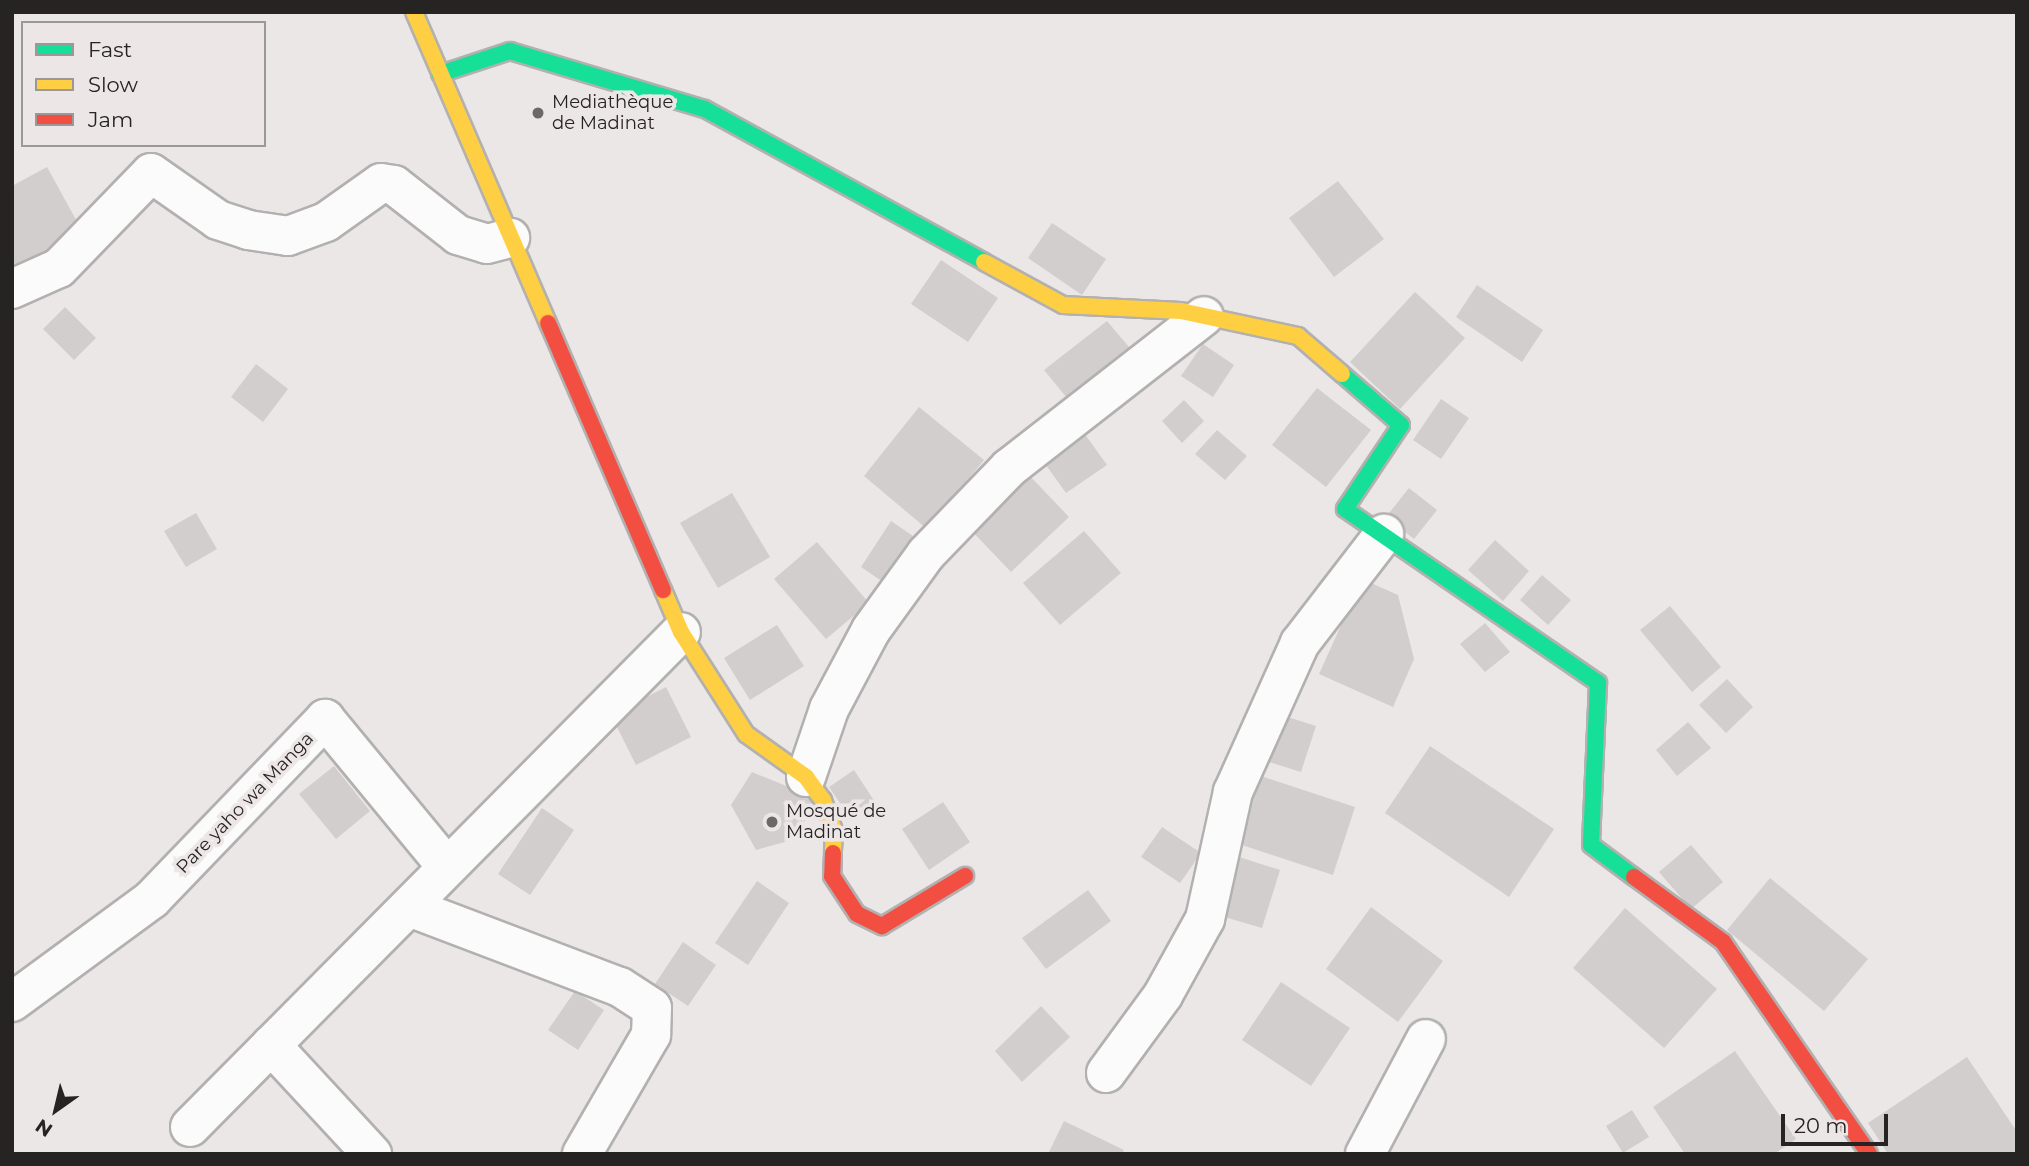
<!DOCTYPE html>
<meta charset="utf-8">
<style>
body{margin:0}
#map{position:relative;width:2029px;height:1166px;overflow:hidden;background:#ece7e7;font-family:Montserrat,sans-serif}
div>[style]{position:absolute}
.building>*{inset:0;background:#d2cece}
.roads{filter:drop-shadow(2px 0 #b3b0b0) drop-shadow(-2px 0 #b3b0b0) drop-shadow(0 2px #b3b0b0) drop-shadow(0 -2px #b3b0b0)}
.street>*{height:38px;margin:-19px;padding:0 19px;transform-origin:19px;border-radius:19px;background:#fcfbfb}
.fast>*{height:16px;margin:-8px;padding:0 8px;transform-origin:8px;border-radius:8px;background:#16e098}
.slow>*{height:16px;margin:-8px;padding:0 8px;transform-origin:8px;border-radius:8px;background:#ffcf43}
.jam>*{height:16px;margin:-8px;padding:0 8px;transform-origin:8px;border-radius:8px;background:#f24e42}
.dots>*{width:19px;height:19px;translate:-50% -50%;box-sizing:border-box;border:4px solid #ede6e6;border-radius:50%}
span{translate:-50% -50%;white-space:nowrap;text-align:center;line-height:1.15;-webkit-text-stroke:7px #ede6e6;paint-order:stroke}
.poi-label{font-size:18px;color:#262423}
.left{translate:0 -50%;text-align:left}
.street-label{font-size:18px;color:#262423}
.frame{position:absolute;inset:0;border:14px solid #262423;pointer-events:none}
.legend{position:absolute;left:21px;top:21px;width:245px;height:126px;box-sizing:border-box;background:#ede6e6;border:2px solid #9d9898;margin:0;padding:9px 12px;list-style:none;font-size:21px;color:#262423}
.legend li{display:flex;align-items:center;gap:14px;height:35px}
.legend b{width:35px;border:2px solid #9d9898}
.north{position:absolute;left:21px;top:1075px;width:70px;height:70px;-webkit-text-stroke:5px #ede6e6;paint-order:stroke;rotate:214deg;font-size:19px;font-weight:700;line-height:28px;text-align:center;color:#262423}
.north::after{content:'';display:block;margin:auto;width:24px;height:32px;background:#262423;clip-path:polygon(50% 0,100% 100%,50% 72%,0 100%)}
.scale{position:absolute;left:1781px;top:1114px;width:107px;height:32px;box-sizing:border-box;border:4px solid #262423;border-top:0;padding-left:9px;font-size:21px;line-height:24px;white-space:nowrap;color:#262423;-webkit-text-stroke:5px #ede6e6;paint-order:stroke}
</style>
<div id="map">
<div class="building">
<i style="clip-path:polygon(47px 167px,86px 238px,12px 279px,12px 186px)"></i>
<i style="clip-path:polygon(1338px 181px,1384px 239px,1334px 277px,1289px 218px)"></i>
<i style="clip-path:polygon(1052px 223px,1106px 259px,1082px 295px,1028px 258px)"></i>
<i style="clip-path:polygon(941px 260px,998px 298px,968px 342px,911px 304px)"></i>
<i style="clip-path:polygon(1477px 285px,1543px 330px,1522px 362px,1456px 317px)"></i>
<i style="clip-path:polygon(1415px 292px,1465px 338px,1400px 409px,1350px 362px)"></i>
<i style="clip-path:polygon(65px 307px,96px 338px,74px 360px,43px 329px)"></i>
<i style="clip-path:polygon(1107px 321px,1134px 353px,1071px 403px,1044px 370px)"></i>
<i style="clip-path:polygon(1203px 344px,1234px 365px,1213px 397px,1181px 376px)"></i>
<i style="clip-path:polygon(256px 364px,288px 389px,263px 422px,231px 397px)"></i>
<i style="clip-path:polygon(1317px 388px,1371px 430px,1326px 487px,1272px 445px)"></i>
<i style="clip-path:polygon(1441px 399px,1469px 418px,1441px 459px,1413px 440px)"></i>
<i style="clip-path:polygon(1184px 400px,1204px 421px,1182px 443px,1162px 421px)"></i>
<i style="clip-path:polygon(919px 407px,984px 460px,927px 529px,864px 476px)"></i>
<i style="clip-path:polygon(1217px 430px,1247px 456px,1225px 480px,1195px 454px)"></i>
<i style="clip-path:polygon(1084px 433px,1107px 465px,1066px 493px,1043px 461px)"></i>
<i style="clip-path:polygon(1028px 474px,1069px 517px,1011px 572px,969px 528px)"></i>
<i style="clip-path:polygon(1409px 488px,1437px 510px,1414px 539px,1386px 517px)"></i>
<i style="clip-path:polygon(732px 493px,770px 557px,718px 588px,680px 523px)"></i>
<i style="clip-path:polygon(196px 513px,217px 549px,186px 567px,164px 531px)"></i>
<i style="clip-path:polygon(891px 521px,916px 538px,886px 584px,861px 567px)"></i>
<i style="clip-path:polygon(1084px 531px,1121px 573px,1060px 625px,1023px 583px)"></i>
<i style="clip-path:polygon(1495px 540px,1529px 571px,1503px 601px,1468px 570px)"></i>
<i style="clip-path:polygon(817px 542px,869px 603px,826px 639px,774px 579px)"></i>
<i style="clip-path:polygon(1542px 575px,1571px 600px,1548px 625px,1520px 600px)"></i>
<i style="clip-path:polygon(1362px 579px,1398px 595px,1414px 659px,1393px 707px,1319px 674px)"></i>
<i style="clip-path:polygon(1670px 606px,1721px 667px,1692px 692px,1640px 630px)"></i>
<i style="clip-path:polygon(1485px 623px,1510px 652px,1485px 672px,1460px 644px)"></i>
<i style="clip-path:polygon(777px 625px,804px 666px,750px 700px,724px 658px)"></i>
<i style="clip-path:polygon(1727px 679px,1753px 707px,1726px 733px,1699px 705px)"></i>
<i style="clip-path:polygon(666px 687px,691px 737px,636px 765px,611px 715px)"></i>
<i style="clip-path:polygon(1281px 715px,1316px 726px,1301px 772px,1266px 761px)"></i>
<i style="clip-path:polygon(1688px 722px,1711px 748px,1677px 776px,1656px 750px)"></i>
<i style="clip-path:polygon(1430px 746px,1554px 829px,1509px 897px,1385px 813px)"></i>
<i style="clip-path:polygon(334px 766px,370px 811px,336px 839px,299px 794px)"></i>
<i style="clip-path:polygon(854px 770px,875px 802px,850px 818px,829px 787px)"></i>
<i style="clip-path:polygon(752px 772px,813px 797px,799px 838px,756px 850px,731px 805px)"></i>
<i style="clip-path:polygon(1261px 776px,1355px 807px,1333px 875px,1239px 844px)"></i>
<i style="clip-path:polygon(943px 802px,970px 842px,929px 870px,902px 829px)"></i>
<i style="clip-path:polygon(542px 808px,574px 830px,530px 895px,498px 874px)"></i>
<i style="clip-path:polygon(1162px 827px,1201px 853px,1180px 883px,1141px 857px)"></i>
<i style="clip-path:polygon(1691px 845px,1723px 882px,1691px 909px,1659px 872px)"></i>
<i style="clip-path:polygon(1239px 857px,1280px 870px,1262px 928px,1221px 916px)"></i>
<i style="clip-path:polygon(1770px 878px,1868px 959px,1824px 1011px,1727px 930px)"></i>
<i style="clip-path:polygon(757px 881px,789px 903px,748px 965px,715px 943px)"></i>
<i style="clip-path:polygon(1088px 890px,1111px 921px,1046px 969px,1022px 938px)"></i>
<i style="clip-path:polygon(1371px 907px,1443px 961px,1398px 1022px,1326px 969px)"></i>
<i style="clip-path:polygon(1625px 908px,1717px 989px,1664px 1048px,1573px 968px)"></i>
<i style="clip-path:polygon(683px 942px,716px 965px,688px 1006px,655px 984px)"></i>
<i style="clip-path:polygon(1281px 982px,1350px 1028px,1311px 1086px,1242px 1040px)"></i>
<i style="clip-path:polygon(575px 991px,604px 1010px,578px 1050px,548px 1030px)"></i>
<i style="clip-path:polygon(1041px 1006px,1070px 1037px,1022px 1082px,995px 1051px)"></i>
<i style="clip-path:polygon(1735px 1051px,1796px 1139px,1774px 1154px,1685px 1154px,1653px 1107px)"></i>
<i style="clip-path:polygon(1967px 1057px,2017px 1132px,2017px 1154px,1888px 1154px,1868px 1123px)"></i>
<i style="clip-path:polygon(1632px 1110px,1649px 1137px,1623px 1153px,1606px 1126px)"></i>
<i style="clip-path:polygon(1064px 1121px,1124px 1150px,1122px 1154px,1048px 1154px)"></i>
</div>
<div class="roads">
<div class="street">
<i style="left:12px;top:289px;width:51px;rotate:-24.1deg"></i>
<i style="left:59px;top:268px;width:132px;rotate:-45.9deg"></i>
<i style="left:151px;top:173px;width:82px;rotate:35deg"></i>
<i style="left:218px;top:220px;width:32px;rotate:18deg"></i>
<i style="left:248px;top:230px;width:40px;rotate:8.5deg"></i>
<i style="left:288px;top:236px;width:40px;rotate:-20.2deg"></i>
<i style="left:326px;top:222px;width:67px;rotate:-35.3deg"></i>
<i style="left:381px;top:183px;width:13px;rotate:9deg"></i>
<i style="left:394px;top:185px;width:81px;rotate:38deg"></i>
<i style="left:458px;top:235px;width:30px;rotate:17deg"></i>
<i style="left:487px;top:244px;width:24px;rotate:-15deg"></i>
<i style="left:806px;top:777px;width:72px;rotate:-71.3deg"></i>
<i style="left:829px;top:709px;width:89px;rotate:-62deg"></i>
<i style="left:871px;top:630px;width:94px;rotate:-54.1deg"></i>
<i style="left:926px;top:554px;width:120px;rotate:-46deg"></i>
<i style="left:1009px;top:468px;width:247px;rotate:-37.9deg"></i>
<i style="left:409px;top:907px;width:226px;rotate:20.8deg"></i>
<i style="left:620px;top:987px;width:38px;rotate:33deg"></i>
<i style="left:652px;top:1008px;width:27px;rotate:92deg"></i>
<i style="left:651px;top:1035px;width:138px;rotate:120.1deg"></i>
<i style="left:12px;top:1002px;width:174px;rotate:-36.3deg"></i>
<i style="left:152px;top:899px;width:250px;rotate:-46.1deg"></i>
<i style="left:325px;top:719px;width:192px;rotate:50.5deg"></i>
<i style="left:271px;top:1045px;width:149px;rotate:47.2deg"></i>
<i style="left:1106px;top:1073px;width:97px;rotate:-53.8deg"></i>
<i style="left:1163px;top:995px;width:87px;rotate:-61.1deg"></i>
<i style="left:1205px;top:919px;width:130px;rotate:-77.6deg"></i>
<i style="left:1233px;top:792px;width:163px;rotate:-65.8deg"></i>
<i style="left:1300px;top:643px;width:138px;rotate:-52.4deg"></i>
<i style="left:190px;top:1127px;width:697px;rotate:-45.23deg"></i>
<i style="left:1365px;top:1154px;width:130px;rotate:-62.1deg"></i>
</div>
<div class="fast">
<i style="left:440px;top:74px;width:74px;rotate:-18.2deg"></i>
<i style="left:510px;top:51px;width:203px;rotate:16.6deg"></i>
<i style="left:705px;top:109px;width:318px;rotate:28.7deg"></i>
<i style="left:1342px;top:374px;width:78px;rotate:40.8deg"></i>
<i style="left:1401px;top:425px;width:101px;rotate:123.7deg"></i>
<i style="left:1345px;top:509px;width:307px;rotate:34.5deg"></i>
<i style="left:1598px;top:683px;width:162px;rotate:92.5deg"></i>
<i style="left:1591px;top:845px;width:54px;rotate:36.7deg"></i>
</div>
<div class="slow">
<i style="left:414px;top:12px;width:339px;rotate:66.7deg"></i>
<i style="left:984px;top:262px;width:90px;rotate:28.6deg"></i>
<i style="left:1063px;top:305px;width:118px;rotate:2.9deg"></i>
<i style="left:1181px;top:311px;width:120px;rotate:12.1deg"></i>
<i style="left:1298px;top:336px;width:58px;rotate:40.8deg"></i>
<i style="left:663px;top:590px;width:46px;rotate:66.8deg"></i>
<i style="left:681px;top:632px;width:121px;rotate:57.5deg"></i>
<i style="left:746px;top:734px;width:74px;rotate:35.6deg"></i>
<i style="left:806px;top:777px;width:29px;rotate:54deg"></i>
<i style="left:823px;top:800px;width:33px;rotate:70deg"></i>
<i style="left:834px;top:831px;width:22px;rotate:93deg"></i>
</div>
<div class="jam">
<i style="left:548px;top:323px;width:291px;rotate:66.7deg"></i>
<i style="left:833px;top:853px;width:23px;rotate:92deg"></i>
<i style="left:832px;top:876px;width:45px;rotate:56.7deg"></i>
<i style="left:857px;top:914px;width:28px;rotate:26deg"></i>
<i style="left:882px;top:926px;width:97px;rotate:-31.1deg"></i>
<i style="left:1634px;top:877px;width:110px;rotate:36.1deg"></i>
<i style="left:1723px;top:942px;width:257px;rotate:55.4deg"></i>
</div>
</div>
<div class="dots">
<i style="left:538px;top:113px;background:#6b6868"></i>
<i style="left:772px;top:822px;background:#6b6868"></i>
</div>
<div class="poi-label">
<span class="left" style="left:552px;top:113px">Mediathèque<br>de Madinat</span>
<span class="left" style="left:786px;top:822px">Mosqué de<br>Madinat</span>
</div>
<div class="street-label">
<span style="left:245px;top:803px;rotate:-46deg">Pare yaho wa Manga</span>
</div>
<div class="frame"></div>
<ul class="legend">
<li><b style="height:9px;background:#16e098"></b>Fast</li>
<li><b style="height:9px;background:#ffcf43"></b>Slow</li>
<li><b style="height:9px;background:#f24e42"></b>Jam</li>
</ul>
<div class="north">N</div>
<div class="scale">20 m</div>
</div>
